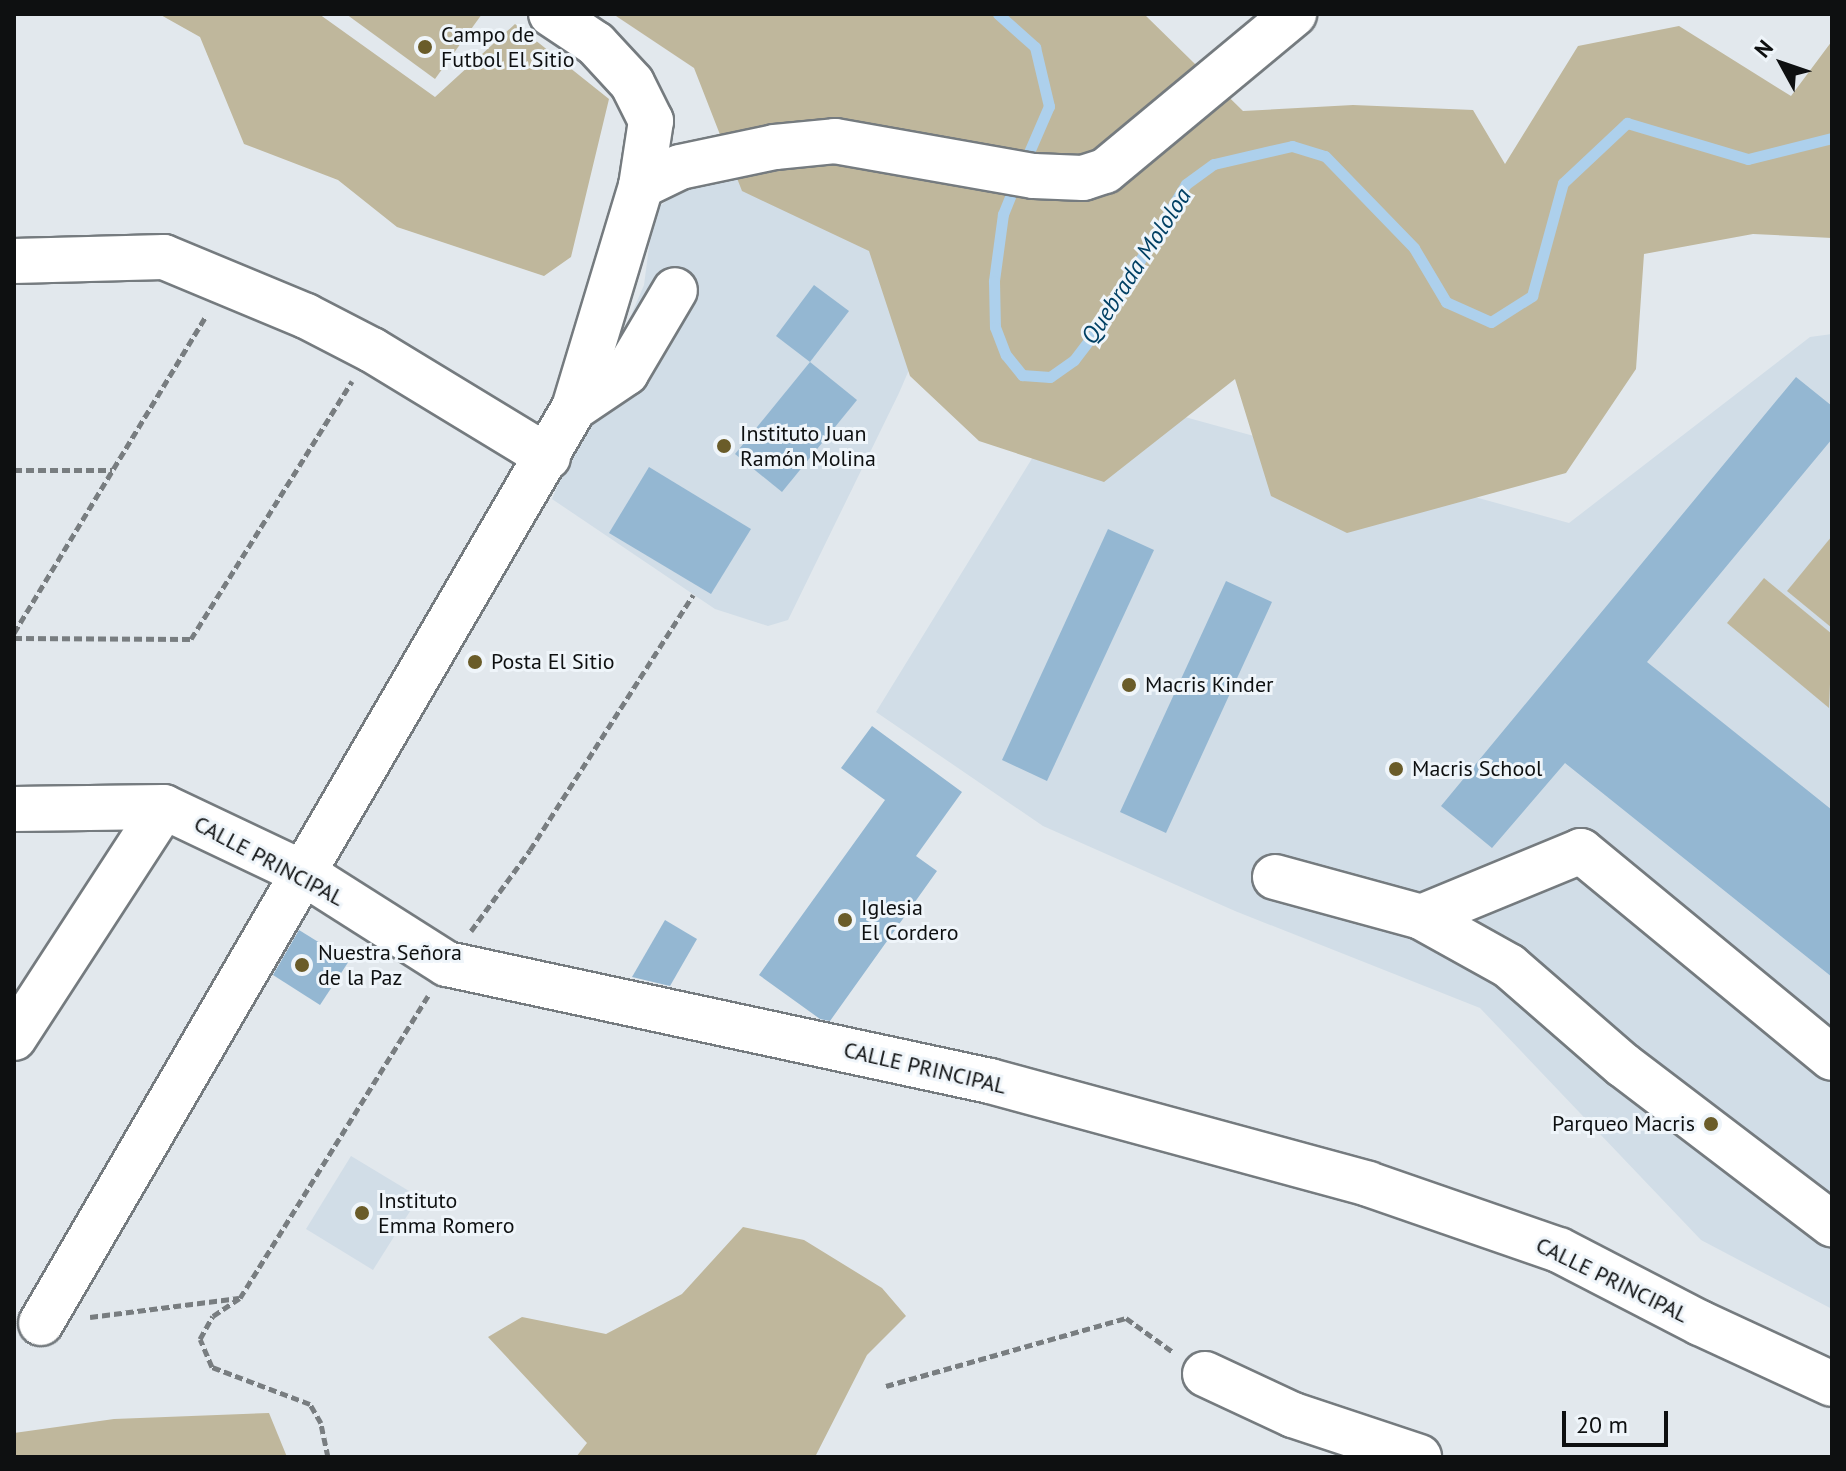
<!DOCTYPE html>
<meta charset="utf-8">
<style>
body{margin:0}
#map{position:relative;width:1846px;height:1471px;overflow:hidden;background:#e2e8ed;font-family:"PT Sans",sans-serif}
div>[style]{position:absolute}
.built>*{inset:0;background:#d1dde7}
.green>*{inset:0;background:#bfb79c}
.stream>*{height:11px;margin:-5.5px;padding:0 5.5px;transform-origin:5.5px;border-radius:5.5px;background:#add0ec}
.building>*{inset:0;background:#94b7d2}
.path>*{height:5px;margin-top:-2.5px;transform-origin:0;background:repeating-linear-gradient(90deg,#787d80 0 8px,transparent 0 12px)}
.roads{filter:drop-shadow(2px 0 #757b7f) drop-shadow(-2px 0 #757b7f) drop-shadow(0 2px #757b7f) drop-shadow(0 -2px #757b7f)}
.minor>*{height:44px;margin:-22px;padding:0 22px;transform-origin:22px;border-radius:22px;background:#fff}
.dots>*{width:22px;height:22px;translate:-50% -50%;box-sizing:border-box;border:4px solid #eff5fa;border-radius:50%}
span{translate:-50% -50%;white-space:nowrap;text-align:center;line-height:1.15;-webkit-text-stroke:6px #eff5fa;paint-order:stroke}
.poi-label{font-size:22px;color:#0e1011}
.left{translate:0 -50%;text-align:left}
.right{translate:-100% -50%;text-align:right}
.street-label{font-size:22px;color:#0e1011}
.water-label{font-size:24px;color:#014064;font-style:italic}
.frame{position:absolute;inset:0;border:16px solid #0e1011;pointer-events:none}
.north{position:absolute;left:1742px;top:24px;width:80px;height:80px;-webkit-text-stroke:6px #eff5fa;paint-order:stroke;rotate:310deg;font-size:22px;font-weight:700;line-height:32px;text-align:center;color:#0e1011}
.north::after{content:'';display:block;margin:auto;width:28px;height:36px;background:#0e1011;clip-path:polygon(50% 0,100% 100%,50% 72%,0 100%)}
.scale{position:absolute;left:1562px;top:1411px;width:106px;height:36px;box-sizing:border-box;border:4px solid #0e1011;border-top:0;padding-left:10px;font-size:24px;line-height:28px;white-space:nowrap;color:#0e1011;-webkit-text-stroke:6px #eff5fa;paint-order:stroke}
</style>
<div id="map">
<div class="built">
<i style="clip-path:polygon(788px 162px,985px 194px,899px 393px,788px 620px,768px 626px,715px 609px,552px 499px,644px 285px,652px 224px,661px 205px,684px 189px,727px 181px)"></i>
<i style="clip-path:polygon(1832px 334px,1832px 1309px,1701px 1240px,1480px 1008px,1235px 911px,1043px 826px,876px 712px,1076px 387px,1569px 523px,1810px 337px)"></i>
<i style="clip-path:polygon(351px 1156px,419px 1197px,373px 1270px,306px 1229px)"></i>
</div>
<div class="green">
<i style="clip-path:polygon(159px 14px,319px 14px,435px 97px,515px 24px,609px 99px,571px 257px,544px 276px,397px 227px,338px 180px,244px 144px,200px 37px)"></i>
<i style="clip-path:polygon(346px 14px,482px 14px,435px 79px)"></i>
<i style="clip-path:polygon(613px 14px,1144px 14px,1243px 111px,1353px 105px,1473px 110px,1505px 164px,1578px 46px,1679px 26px,1791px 96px,1832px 41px,1832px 238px,1753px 234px,1644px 254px,1636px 369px,1566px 473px,1347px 533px,1271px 496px,1235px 379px,1104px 482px,979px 441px,910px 376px,869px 251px,742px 191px,694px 68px)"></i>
<i style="clip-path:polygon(1832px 536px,1832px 628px,1787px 591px)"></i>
<i style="clip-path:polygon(1764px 578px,1832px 634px,1829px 708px,1727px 623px)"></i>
<i style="clip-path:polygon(743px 1227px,804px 1240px,882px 1288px,906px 1316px,867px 1355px,815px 1457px,576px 1457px,587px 1443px,488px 1337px,522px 1317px,606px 1334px,682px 1294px)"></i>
<i style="clip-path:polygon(269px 1413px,287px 1457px,14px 1457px,14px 1433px,114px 1419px)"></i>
</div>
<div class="stream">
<i style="left:998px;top:14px;width:50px;rotate:41.7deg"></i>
<i style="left:1035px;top:47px;width:61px;rotate:76.7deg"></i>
<i style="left:1049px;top:106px;width:65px;rotate:113.4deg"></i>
<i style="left:1016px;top:182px;width:35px;rotate:112deg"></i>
<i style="left:1003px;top:214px;width:68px;rotate:97.7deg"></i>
<i style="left:994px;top:281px;width:46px;rotate:88.8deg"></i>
<i style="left:995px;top:327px;width:30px;rotate:69deg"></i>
<i style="left:1006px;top:355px;width:26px;rotate:51deg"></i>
<i style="left:1022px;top:375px;width:28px;rotate:4deg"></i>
<i style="left:1050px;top:377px;width:29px;rotate:-35deg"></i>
<i style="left:1074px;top:360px;width:48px;rotate:-52.7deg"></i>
<i style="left:1103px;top:322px;width:161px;rotate:-59deg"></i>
<i style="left:1186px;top:184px;width:34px;rotate:-36deg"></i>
<i style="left:1214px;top:164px;width:80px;rotate:-13deg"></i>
<i style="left:1292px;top:146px;width:34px;rotate:17deg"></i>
<i style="left:1325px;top:156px;width:128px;rotate:45.9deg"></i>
<i style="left:1414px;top:248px;width:63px;rotate:59.3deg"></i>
<i style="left:1446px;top:302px;width:49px;rotate:24deg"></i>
<i style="left:1491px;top:322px;width:49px;rotate:-32.4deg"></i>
<i style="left:1532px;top:296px;width:117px;rotate:-74.7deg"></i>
<i style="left:1563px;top:183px;width:88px;rotate:-43.2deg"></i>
<i style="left:1627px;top:123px;width:126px;rotate:16.6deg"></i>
<i style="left:1748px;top:159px;width:87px;rotate:-14deg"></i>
</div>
<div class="building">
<i style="clip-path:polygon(814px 285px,849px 311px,810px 362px,776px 336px)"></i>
<i style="clip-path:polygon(810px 362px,857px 400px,782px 492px,735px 454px)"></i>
<i style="clip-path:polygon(1796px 377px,1832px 406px,1832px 439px,1647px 662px,1832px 810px,1832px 977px,1565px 763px,1492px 848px,1441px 806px)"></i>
<i style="clip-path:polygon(649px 467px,751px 529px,711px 594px,609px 533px)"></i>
<i style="clip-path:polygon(1108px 529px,1154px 550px,1047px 781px,1002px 760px)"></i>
<i style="clip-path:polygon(1226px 581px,1272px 602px,1166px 833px,1120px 812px)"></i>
<i style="clip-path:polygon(872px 726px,962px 792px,916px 856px,937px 871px,830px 1021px,820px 1019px,759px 975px,885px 800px,841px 768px)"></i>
<i style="clip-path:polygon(665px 920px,697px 939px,670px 986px,632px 977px)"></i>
<i style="clip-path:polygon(299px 930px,349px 961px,320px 1005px,273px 975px)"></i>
</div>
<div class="path">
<i style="left:14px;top:470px;width:98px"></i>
<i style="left:14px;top:633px;width:371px;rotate:-58.8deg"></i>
<i style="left:14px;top:638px;width:177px;rotate:0.3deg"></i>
<i style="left:191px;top:639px;width:304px;rotate:-58deg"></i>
<i style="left:471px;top:931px;width:100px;rotate:-53.9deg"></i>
<i style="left:530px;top:850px;width:303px;rotate:-57.4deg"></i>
<i style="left:90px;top:1317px;width:150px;rotate:-7.3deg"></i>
<i style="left:886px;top:1386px;width:249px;rotate:-15.8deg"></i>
<i style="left:1126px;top:1318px;width:58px;rotate:35.9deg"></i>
<i style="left:328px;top:1457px;width:35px;rotate:-102deg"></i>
<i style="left:321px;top:1423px;width:22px;rotate:-120deg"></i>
<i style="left:310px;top:1404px;width:105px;rotate:-159.3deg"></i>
<i style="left:212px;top:1367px;width:30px;rotate:-113deg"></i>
<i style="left:200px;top:1339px;width:26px;rotate:-61deg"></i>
<i style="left:213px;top:1316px;width:32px;rotate:-34deg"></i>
<i style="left:240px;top:1298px;width:356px;rotate:-58.1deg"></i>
</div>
<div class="roads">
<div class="minor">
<i style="left:641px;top:186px;width:43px;rotate:-26deg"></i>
<i style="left:680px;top:167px;width:97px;rotate:-11.9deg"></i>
<i style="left:775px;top:147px;width:60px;rotate:-5.7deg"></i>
<i style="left:835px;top:141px;width:202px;rotate:10deg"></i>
<i style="left:1034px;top:176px;width:49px;rotate:2.3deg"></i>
<i style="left:1083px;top:178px;width:23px;rotate:-18deg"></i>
<i style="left:1105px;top:171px;width:246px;rotate:-39.7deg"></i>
<i style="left:14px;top:261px;width:150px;rotate:-1.5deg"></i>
<i style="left:164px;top:257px;width:154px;rotate:22.6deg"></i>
<i style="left:306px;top:316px;width:74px;rotate:27.3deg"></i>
<i style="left:372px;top:350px;width:206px;rotate:31.3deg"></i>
<i style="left:574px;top:408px;width:63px;rotate:-33.9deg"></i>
<i style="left:626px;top:373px;width:96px;rotate:-59.4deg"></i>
<i style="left:14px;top:809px;width:150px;rotate:-0.8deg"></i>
<i style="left:164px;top:807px;width:156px;rotate:25.4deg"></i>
<i style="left:305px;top:874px;width:168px;rotate:32.4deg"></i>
<i style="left:447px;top:964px;width:555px;rotate:12.16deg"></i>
<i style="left:990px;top:1081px;width:392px;rotate:15.2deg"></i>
<i style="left:1368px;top:1184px;width:202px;rotate:19.1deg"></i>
<i style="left:1559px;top:1250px;width:159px;rotate:27.4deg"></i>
<i style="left:1700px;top:1323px;width:145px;rotate:24.8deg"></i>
<i style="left:1275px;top:877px;width:151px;rotate:15.3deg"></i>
<i style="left:1421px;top:917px;width:173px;rotate:-22.4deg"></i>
<i style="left:1581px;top:851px;width:325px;rotate:39.5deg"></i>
<i style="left:1421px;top:917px;width:101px;rotate:29.1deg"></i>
<i style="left:1509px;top:966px;width:151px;rotate:41deg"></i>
<i style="left:1623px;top:1065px;width:263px;rotate:37.3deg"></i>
<i style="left:14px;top:1038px;width:275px;rotate:-57deg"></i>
<i style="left:41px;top:1323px;width:1059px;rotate:-59.78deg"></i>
<i style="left:574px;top:408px;width:232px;rotate:-73.2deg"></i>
<i style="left:641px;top:186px;width:66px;rotate:-81.3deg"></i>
<i style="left:651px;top:121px;width:42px;rotate:-116.6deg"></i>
<i style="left:632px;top:83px;width:53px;rotate:-132.7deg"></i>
<i style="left:596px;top:44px;width:54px;rotate:-146.3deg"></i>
<i style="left:1205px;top:1374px;width:97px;rotate:25deg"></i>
<i style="left:1293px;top:1415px;width:133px;rotate:18.4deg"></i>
</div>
</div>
<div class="dots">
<i style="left:425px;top:47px;background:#6a5c29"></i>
<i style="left:724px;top:446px;background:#6a5c29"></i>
<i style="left:475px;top:662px;background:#6a5c29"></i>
<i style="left:1129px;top:685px;background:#6a5c29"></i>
<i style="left:1396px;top:769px;background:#6a5c29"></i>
<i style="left:845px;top:920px;background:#6a5c29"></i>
<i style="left:302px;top:965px;background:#6a5c29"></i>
<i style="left:1711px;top:1124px;background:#6a5c29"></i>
<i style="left:362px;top:1213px;background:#6a5c29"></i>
</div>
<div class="poi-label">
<span class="left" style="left:441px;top:47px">Campo de<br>Futbol El Sitio</span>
<span class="left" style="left:740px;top:446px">Instituto Juan<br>Ramón Molina</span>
<span class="left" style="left:491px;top:662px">Posta El Sitio</span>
<span class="left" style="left:1145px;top:685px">Macris Kinder</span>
<span class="left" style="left:1412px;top:769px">Macris School</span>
<span class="left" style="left:861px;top:920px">Iglesia<br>El Cordero</span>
<span class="left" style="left:318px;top:965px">Nuestra Señora<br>de la Paz</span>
<span class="right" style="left:1695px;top:1124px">Parqueo Macris</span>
<span class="left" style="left:378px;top:1213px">Instituto<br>Emma Romero</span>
</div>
<div class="street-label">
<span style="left:269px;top:861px;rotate:28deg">CALLE PRINCIPAL</span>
<span style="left:925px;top:1068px;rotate:13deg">CALLE PRINCIPAL</span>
<span style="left:1612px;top:1280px;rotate:26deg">CALLE PRINCIPAL</span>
</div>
<div class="water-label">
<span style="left:1136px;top:266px;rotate:-57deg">Quebrada Mololoa</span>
</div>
<div class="frame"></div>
<div class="north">N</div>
<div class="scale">20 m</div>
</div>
